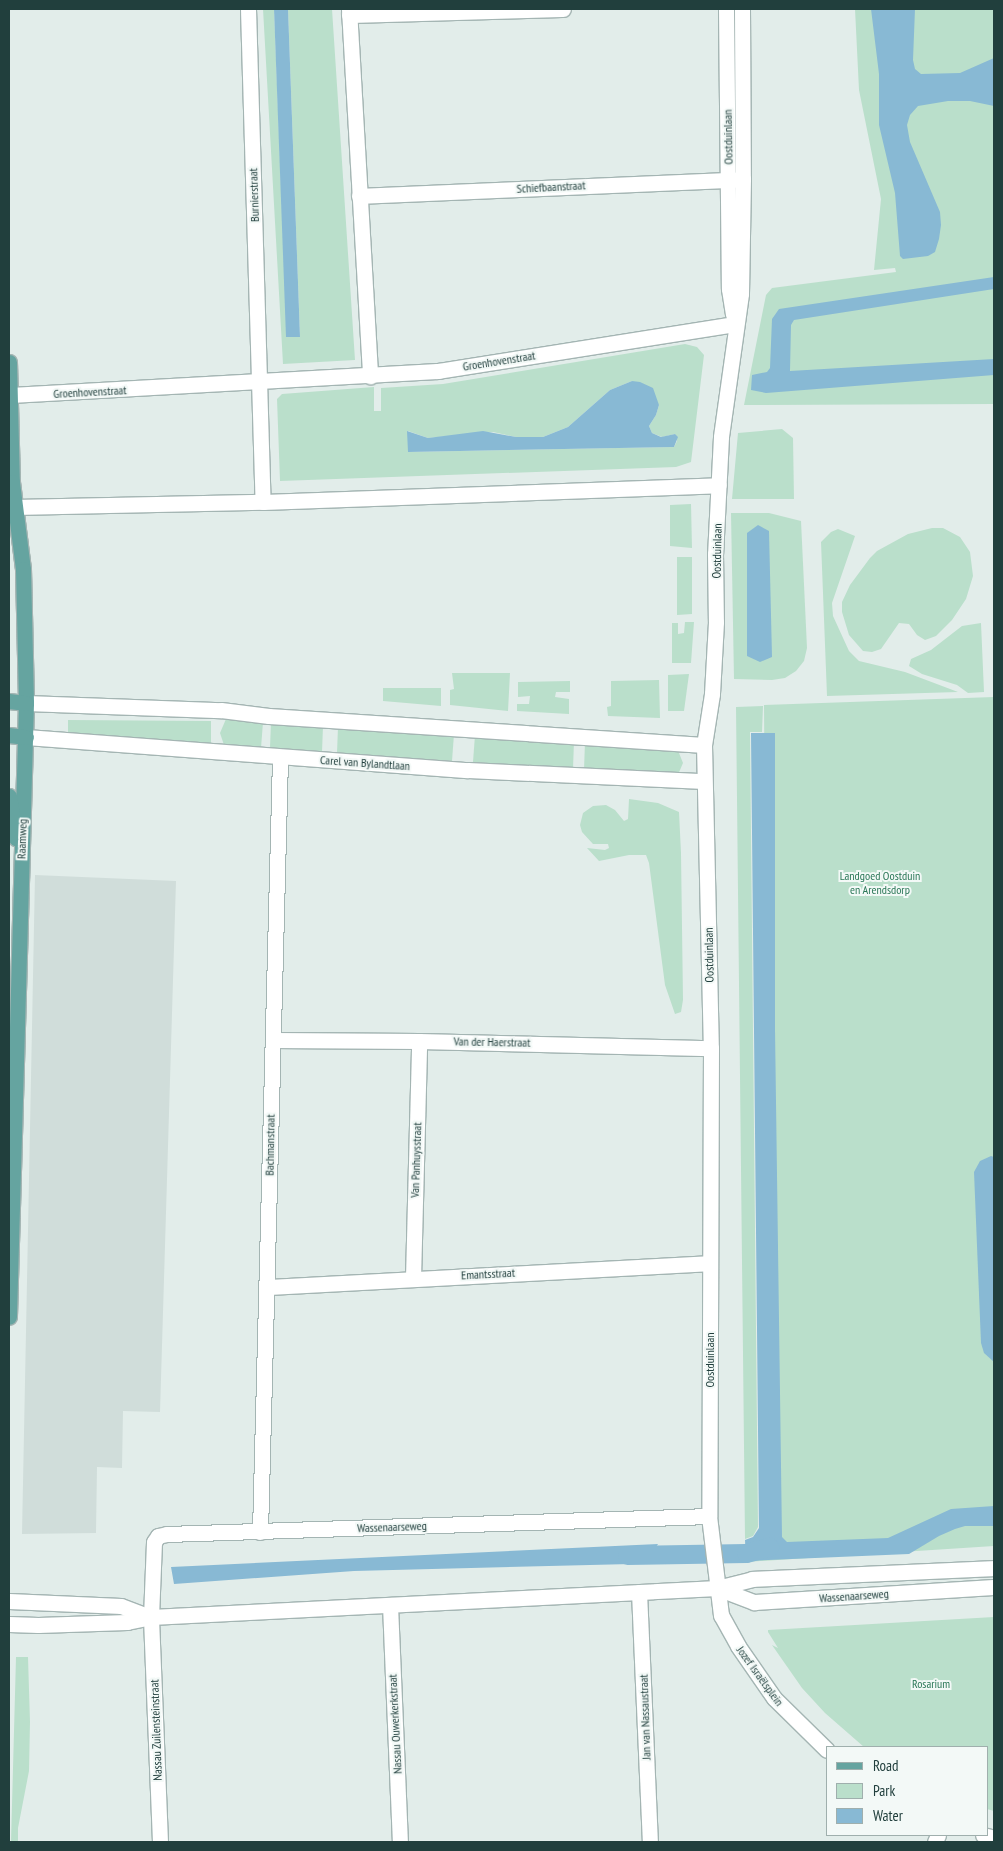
<!DOCTYPE html>
<meta charset="utf-8">
<style>
body{margin:0}
#map{position:relative;width:1003px;height:1851px;overflow:hidden;background:#e2edea;font-family:"PT Sans Narrow",sans-serif}
div>[style]{position:absolute}
.built>*{inset:0;background:#d0ddda}
.green>*{inset:0;background:#badfcb}
.water>*{inset:0;background:#88b9d4}
.canal>*{height:19px;margin:-9.5px;padding:0 9.5px;transform-origin:9.5px;border-radius:9.5px;background:#88b9d4}
.roads{filter:drop-shadow(1px 0 #a4b5b3) drop-shadow(-1px 0 #a4b5b3) drop-shadow(0 1px #a4b5b3) drop-shadow(0 -1px #a4b5b3)}
.minor>*{height:15px;margin:-7.5px;padding:0 7.5px;transform-origin:7.5px;border-radius:7.5px;background:#fff}
.major>*{height:15px;margin:-7.5px;padding:0 7.5px;transform-origin:7.5px;border-radius:7.5px;background:#65a4a0}
span{translate:-50% -50%;white-space:nowrap;text-align:center;line-height:1.15;-webkit-text-stroke:4px #f3f9f7;paint-order:stroke}
.street-label{font-size:12px;color:#213f3d}
.park-label{font-size:12px;color:#2a7757}
.frame{position:absolute;inset:0;border:10px solid #213f3d;pointer-events:none}
.legend{position:absolute;left:826px;top:1746px;width:162px;height:90px;box-sizing:border-box;background:#f3f9f7;border:1px solid #9fafad;margin:0;padding:6px 9px;list-style:none;font-size:15px;color:#213f3d}
.legend li{display:flex;align-items:center;gap:10px;height:25px}
.legend b{width:25px;border:1px solid #9fafad}
</style>
<div id="map">
<div class="built">
<i style="clip-path:polygon(35px 875px,176px 881px,160px 1412px,123px 1411px,122px 1468px,97px 1467px,96px 1533px,22px 1534px)"></i>
</div>
<div class="green">
<i style="clip-path:polygon(263px 9px,274px 9px,287px 337px,300px 337px,288px 9px,332px 9px,355px 360px,283px 364px)"></i>
<i style="clip-path:polygon(855px 9px,994px 9px,994px 404px,744px 405px,766px 295px,772px 288px,896px 272px,895px 268px,874px 270px,881px 199px,859px 90px)"></i>
<i style="clip-path:polygon(evenodd,685px 344px,697px 347px,704px 355px,691px 462px,676px 467px,280px 481px,277px 399px,282px 394px,374px 387px,374px 411px,381px 411px,381px 388px,443px 384px,685px 344px,632px 381px,659px 405px,656px 415px,649px 426px,652px 433px,662px 437px,675px 434px,677px 441px,674px 447px,408px 452px,408px 431px,428px 438px,493px 432px,516px 437px,543px 437px,568px 427px,610px 390px,632px 381px)"></i>
<i style="clip-path:polygon(782px 429px,793px 438px,794px 499px,732px 499px,738px 433px)"></i>
<i style="clip-path:polygon(691px 504px,692px 548px,670px 546px,670px 505px)"></i>
<i style="clip-path:polygon(731px 513px,769px 513px,801px 521px,807px 648px,804px 661px,796px 671px,785px 678px,772px 680px,734px 679px)"></i>
<i style="clip-path:polygon(932px 528px,943px 528px,960px 537px,970px 552px,973px 576px,966px 599px,952px 620px,936px 636px,925px 640px,917px 635px,909px 624px,899px 623px,881px 649px,872px 652px,863px 651px,849px 635px,842px 612px,842px 602px,850px 585px,870px 558px,877px 551px,908px 534px)"></i>
<i style="clip-path:polygon(838px 529px,855px 536px,832px 603px,833px 616px,849px 651px,859px 661px,905px 672px,958px 692px,827px 696px,821px 542px,831px 532px)"></i>
<i style="clip-path:polygon(677px 557px,692px 557px,692px 614px,677px 615px)"></i>
<i style="clip-path:polygon(685px 622px,694px 622px,691px 663px,672px 663px,672px 623px,678px 623px,678px 634px,684px 633px)"></i>
<i style="clip-path:polygon(981px 623px,984px 692px,968px 693px,957px 685px,922px 674px,909px 666px,911px 659px,931px 650px,962px 626px)"></i>
<i style="clip-path:polygon(452px 673px,510px 673px,508px 711px,450px 705px,450px 690px,454px 689px)"></i>
<i style="clip-path:polygon(689px 674px,684px 711px,668px 711px,668px 675px)"></i>
<i style="clip-path:polygon(659px 680px,660px 718px,608px 716px,607px 707px,611px 706px,611px 681px)"></i>
<i style="clip-path:polygon(570px 681px,570px 692px,556px 692px,555px 697px,569px 699px,569px 714px,517px 711px,517px 704px,529px 704px,530px 696px,518px 697px,518px 682px)"></i>
<i style="clip-path:polygon(383px 688px,441px 688px,441px 706px,383px 701px)"></i>
<i style="clip-path:polygon(994px 697px,994px 1546px,746px 1562px,745px 1544px,770px 1531px,764px 705px)"></i>
<i style="clip-path:polygon(763px 706px,762px 732px,750px 732px,758px 1527px,753px 1536px,745px 1539px,736px 707px)"></i>
<i style="clip-path:polygon(226px 719px,263px 722px,261px 748px,224px 745px,220px 733px)"></i>
<i style="clip-path:polygon(68px 720px,211px 721px,211px 744px,68px 733px)"></i>
<i style="clip-path:polygon(271px 722px,323px 726px,322px 752px,270px 748px)"></i>
<i style="clip-path:polygon(338px 727px,454px 734px,452px 761px,337px 753px)"></i>
<i style="clip-path:polygon(475px 735px,574px 741px,573px 769px,473px 762px)"></i>
<i style="clip-path:polygon(585px 742px,677px 748px,683px 763px,677px 777px,584px 770px)"></i>
<i style="clip-path:polygon(629px 799px,658px 803px,679px 812px,681px 853px,683px 1000px,681px 1012px,675px 1014px,665px 985px,649px 863px,646px 855px,629px 855px,599px 861px,587px 848px,605px 850px,609px 848px,608px 844px,593px 844px,582px 832px,580px 825px,583px 813px,593px 806px,606px 805px,615px 810px,624px 821px,628px 819px)"></i>
<i style="clip-path:polygon(994px 1617px,994px 1811px,987px 1809px,987px 1747px,864px 1747px,825px 1713px,802px 1688px,772px 1645px,778px 1648px,768px 1632px,768px 1630px)"></i>
<i style="clip-path:polygon(16px 1657px,28px 1657px,30px 1722px,29px 1771px,18px 1828px,18px 1842px,11px 1842px)"></i>
</div>
<div class="water">
<i style="clip-path:polygon(274px 9px,288px 9px,300px 337px,286px 337px)"></i>
<i style="clip-path:polygon(871px 9px,915px 9px,913px 60px,915px 69px,921px 74px,960px 73px,994px 58px,994px 106px,970px 101px,948px 101px,918px 106px,910px 115px,907px 125px,910px 142px,940px 212px,941px 225px,939px 239px,935px 252px,928px 256px,903px 259px,900px 256px,895px 193px,879px 125px,879px 74px)"></i>
<i style="clip-path:polygon(994px 277px,994px 289px,794px 320px,791px 325px,790px 371px,994px 359px,994px 375px,766px 393px,751px 390px,752px 375px,767px 372px,770px 368px,772px 319px,779px 309px)"></i>
<i style="clip-path:polygon(632px 381px,640px 382px,653px 388px,659px 405px,656px 415px,649px 426px,652px 433px,661px 437px,675px 434px,678px 437px,674px 447px,408px 452px,407px 431px,428px 438px,483px 431px,516px 437px,543px 437px,568px 427px,610px 390px)"></i>
<i style="clip-path:polygon(758px 525px,769px 531px,772px 657px,760px 662px,747px 656px,747px 533px)"></i>
<i style="clip-path:polygon(751px 733px,775px 733px,775px 1029px,782px 1537px,787px 1542px,888px 1538px,951px 1509px,994px 1506px,994px 1526px,965px 1526px,955px 1529px,939px 1536px,909px 1554px,746px 1561px,745px 1540px,753px 1537px,759px 1528px)"></i>
<i style="clip-path:polygon(991px 1156px,994px 1157px,994px 1362px,984px 1353px,981px 1343px,974px 1172px,980px 1161px)"></i>
<i style="clip-path:polygon(658px 1544px,646px 1563px,631px 1564px,354px 1571px,174px 1584px,171px 1567px)"></i>
</div>
<div class="canal">
<i style="left:627px;top:1555px;width:119px;rotate:-1deg"></i>
<i style="left:746px;top:1553px;width:24px;rotate:-15deg"></i>
</div>
<div class="roads">
<div class="minor">
<i style="left:248px;top:9px;width:493px;rotate:88.3deg"></i>
<i style="left:349px;top:9px;width:368px;rotate:86.7deg"></i>
<i style="left:726px;top:9px;width:280px;rotate:89.4deg"></i>
<i style="left:729px;top:289px;width:26px;rotate:81deg"></i>
<i style="left:742px;top:9px;width:170px;rotate:89.7deg"></i>
<i style="left:743px;top:179px;width:115px;rotate:91deg"></i>
<i style="left:741px;top:294px;width:144px;rotate:98deg"></i>
<i style="left:721px;top:437px;width:117px;rotate:92.9deg"></i>
<i style="left:715px;top:554px;width:68px;rotate:89.2deg"></i>
<i style="left:716px;top:622px;width:72px;rotate:93.2deg"></i>
<i style="left:712px;top:694px;width:52px;rotate:98.9deg"></i>
<i style="left:704px;top:745px;width:303px;rotate:88.7deg"></i>
<i style="left:711px;top:1048px;width:468px;rotate:90.2deg"></i>
<i style="left:709px;top:1516px;width:100px;rotate:83.1deg"></i>
<i style="left:721px;top:1615px;width:35px;rotate:61deg"></i>
<i style="left:738px;top:1646px;width:63px;rotate:55.3deg"></i>
<i style="left:774px;top:1698px;width:74px;rotate:44.5deg"></i>
<i style="left:349px;top:15px;width:214px;rotate:-1.6deg"></i>
<i style="left:359px;top:196px;width:384px;rotate:-2.5deg"></i>
<i style="left:9px;top:395px;width:430px;rotate:-3.2deg"></i>
<i style="left:438px;top:371px;width:301px;rotate:-9deg"></i>
<i style="left:14px;top:507px;width:249px;rotate:-1.2deg"></i>
<i style="left:263px;top:502px;width:456px;rotate:-2.1deg"></i>
<i style="left:26px;top:703px;width:195px;rotate:2.1deg"></i>
<i style="left:221px;top:710px;width:48px;rotate:7.1deg"></i>
<i style="left:269px;top:716px;width:436px;rotate:3.8deg"></i>
<i style="left:26px;top:737px;width:443px;rotate:4.3deg"></i>
<i style="left:468px;top:770px;width:236px;rotate:2.7deg"></i>
<i style="left:273px;top:1040px;width:146px;rotate:0.4deg"></i>
<i style="left:419px;top:1041px;width:292px;rotate:1.4deg"></i>
<i style="left:413px;top:1278px;width:237px;rotate:-88.5deg"></i>
<i style="left:267px;top:1287px;width:443px;rotate:-3.1deg"></i>
<i style="left:260px;top:1532px;width:774px;rotate:-88.52deg"></i>
<i style="left:717px;top:1588px;width:40px;rotate:21deg"></i>
<i style="left:754px;top:1602px;width:240px;rotate:-3.6deg"></i>
<i style="left:639px;top:1592px;width:250px;rotate:87.5deg"></i>
<i style="left:9px;top:1601px;width:112px;rotate:2.6deg"></i>
<i style="left:121px;top:1606px;width:31px;rotate:21deg"></i>
<i style="left:390px;top:1605px;width:237px;rotate:87.6deg"></i>
<i style="left:9px;top:1624px;width:29px;rotate:2deg"></i>
<i style="left:38px;top:1625px;width:89px;rotate:-1.9deg"></i>
<i style="left:127px;top:1622px;width:25px;rotate:-12deg"></i>
<i style="left:151px;top:1617px;width:567px;rotate:-2.93deg"></i>
<i style="left:717px;top:1588px;width:36px;rotate:-14deg"></i>
<i style="left:752px;top:1579px;width:242px;rotate:-2.6deg"></i>
<i style="left:983px;top:1835px;width:11px;rotate:15deg"></i>
<i style="left:160px;top:1842px;width:225px;rotate:-92.3deg"></i>
<i style="left:151px;top:1617px;width:75px;rotate:-87.7deg"></i>
<i style="left:154px;top:1542px;width:7px;rotate:-56deg"></i>
<i style="left:158px;top:1536px;width:9px;rotate:-13deg"></i>
<i style="left:167px;top:1534px;width:542px;rotate:-1.9deg"></i>
<i style="left:935px;top:1842px;width:8px;rotate:-67deg"></i>
</div>
<div class="major">
<i style="left:9px;top:362px;width:120px;rotate:88.6deg"></i>
<i style="left:12px;top:482px;width:88px;rotate:82.8deg"></i>
<i style="left:23px;top:569px;width:134px;rotate:88.7deg"></i>
<i style="left:26px;top:703px;width:614px;rotate:91.59deg"></i>
<i style="left:9px;top:701px;width:17px;rotate:7deg"></i>
<i style="left:9px;top:735px;width:17px;rotate:7deg"></i>
<i style="left:9px;top:796px;width:43px;rotate:80.5deg"></i>
</div>
</div>
<div class="street-label">
<span style="left:728px;top:137px;rotate:-91deg">Oostduinlaan</span>
<span style="left:551px;top:187px;rotate:-3deg">Schiefbaanstraat</span>
<span style="left:254px;top:195px;rotate:-92deg">Burnierstraat</span>
<span style="left:499px;top:361px;rotate:-9deg">Groenhovenstraat</span>
<span style="left:90px;top:392px;rotate:-3deg">Groenhovenstraat</span>
<span style="left:717px;top:551px;rotate:-89deg">Oostduinlaan</span>
<span style="left:365px;top:763px;rotate:4deg">Carel van Bylandtlaan</span>
<span style="left:22px;top:839px;rotate:-88deg">Raamweg</span>
<span style="left:709px;top:955px;rotate:-91deg">Oostduinlaan</span>
<span style="left:492px;top:1042px;rotate:1deg">Van der Haerstraat</span>
<span style="left:270px;top:1145px;rotate:-89deg">Bachmanstraat</span>
<span style="left:416px;top:1160px;rotate:-88deg">Van Panhuysstraat</span>
<span style="left:488px;top:1274px;rotate:-3deg">Emantsstraat</span>
<span style="left:710px;top:1360px;rotate:-90deg">Oostduinlaan</span>
<span style="left:392px;top:1527px;rotate:-2deg">Wassenaarseweg</span>
<span style="left:854px;top:1596px;rotate:-4deg">Wassenaarseweg</span>
<span style="left:760px;top:1676px;rotate:54deg">Jozef Israëlsplein</span>
<span style="left:645px;top:1717px;rotate:-92deg">Jan van Nassaustraat</span>
<span style="left:395px;top:1724px;rotate:-93deg">Nassau Ouwerkerkstraat</span>
<span style="left:156px;top:1730px;rotate:-92deg">Nassau Zuilensteinstraat</span>
</div>
<div class="park-label">
<span style="left:880px;top:883px">Landgoed Oostduin<br>en Arendsdorp</span>
<span style="left:931px;top:1684px">Rosarium</span>
</div>
<div class="frame"></div>
<ul class="legend">
<li><b style="height:6px;background:#65a4a0"></b>Road</li>
<li><b style="height:14px;background:#badfcb"></b>Park</li>
<li><b style="height:14px;background:#88b9d4"></b>Water</li>
</ul>
</div>
